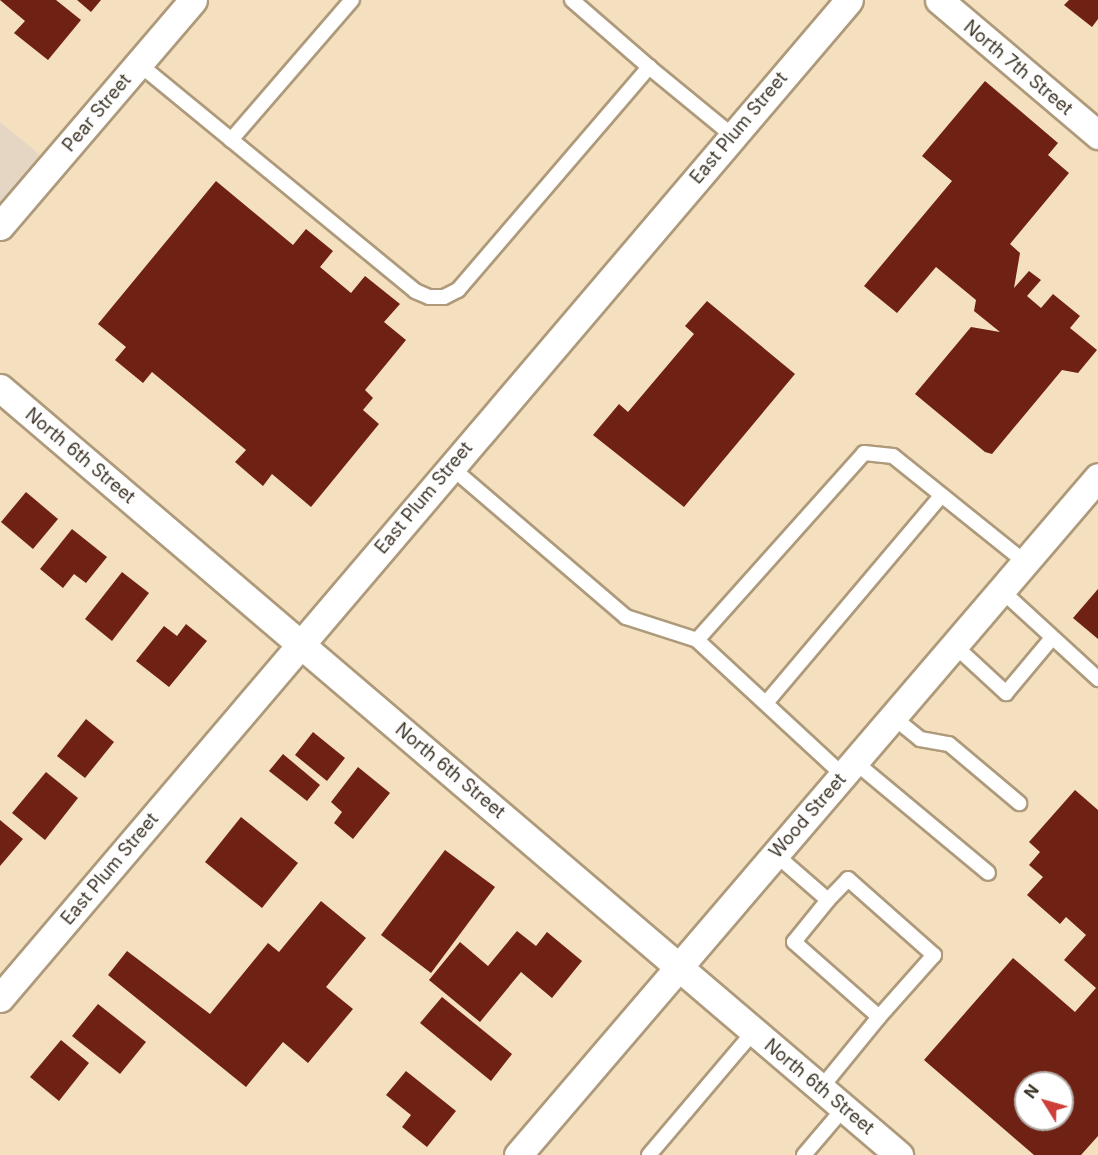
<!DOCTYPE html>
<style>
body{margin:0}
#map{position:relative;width:1098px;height:1155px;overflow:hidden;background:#f4e0be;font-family:Inter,sans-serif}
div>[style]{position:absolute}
.industrial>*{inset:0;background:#e5d6c4}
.building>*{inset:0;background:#6f2114}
.roads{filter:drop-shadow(2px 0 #ae9a7b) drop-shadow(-2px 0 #ae9a7b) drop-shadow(0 2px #ae9a7b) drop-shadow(0 -2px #ae9a7b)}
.service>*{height:14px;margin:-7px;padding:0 7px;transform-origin:7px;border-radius:7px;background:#fff}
.minor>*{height:27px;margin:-13.5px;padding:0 13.5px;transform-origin:13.5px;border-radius:13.5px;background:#fff}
span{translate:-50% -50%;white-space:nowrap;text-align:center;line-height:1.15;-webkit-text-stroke:6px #fff;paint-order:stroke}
.street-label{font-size:18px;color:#3e3528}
.north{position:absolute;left:1014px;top:1071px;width:60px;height:60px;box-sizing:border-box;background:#fff;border:2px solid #b2aea9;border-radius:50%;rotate:307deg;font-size:16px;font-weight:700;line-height:24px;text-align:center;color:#3e3528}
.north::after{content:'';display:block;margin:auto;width:21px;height:27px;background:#cd3f39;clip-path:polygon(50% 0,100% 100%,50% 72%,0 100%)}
</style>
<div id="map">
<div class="industrial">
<i style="clip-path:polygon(0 122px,50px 163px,0 223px)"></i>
</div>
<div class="building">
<i style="clip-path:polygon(0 0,56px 0,81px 20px,48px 60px,14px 33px,25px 21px)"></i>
<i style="clip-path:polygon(77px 0,101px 0,91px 12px)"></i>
<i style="clip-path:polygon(1069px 0,1098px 0,1098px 19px,1092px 27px,1064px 5px)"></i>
<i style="clip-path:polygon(985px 81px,1058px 143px,1048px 155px,1069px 173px,1010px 244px,1020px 253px,1014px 288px,1029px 271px,1041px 280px,1027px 296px,1041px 308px,1053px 294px,1080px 316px,1070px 328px,1097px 350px,1078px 373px,1062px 370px,992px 454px,985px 452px,915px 394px,971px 327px,1000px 332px,974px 311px,976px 300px,936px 267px,897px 313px,864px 286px,952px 181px,922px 156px)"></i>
<i style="clip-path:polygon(216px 181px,293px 245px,306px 229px,333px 251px,320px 267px,351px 293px,365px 276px,400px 304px,384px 322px,406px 340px,365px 390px,373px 398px,363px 410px,379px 424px,311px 507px,272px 474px,263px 486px,235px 462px,246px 450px,152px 372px,143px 383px,115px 360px,126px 347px,98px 324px)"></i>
<i style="clip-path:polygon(707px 301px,795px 374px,684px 507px,593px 435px,619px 404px,628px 412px,694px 334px,685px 326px)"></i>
<i style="clip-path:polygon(26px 492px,58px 519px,33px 549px,1px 522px)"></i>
<i style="clip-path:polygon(72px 529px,107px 557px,86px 583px,74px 574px,63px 588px,40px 569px)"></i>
<i style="clip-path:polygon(122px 572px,149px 593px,112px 641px,85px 619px)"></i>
<i style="clip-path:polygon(1098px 589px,1098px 639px,1073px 618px)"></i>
<i style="clip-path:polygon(186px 624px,207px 641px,169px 687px,136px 661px,164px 626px,177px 636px)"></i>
<i style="clip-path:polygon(86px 719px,114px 742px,85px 778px,57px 756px)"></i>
<i style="clip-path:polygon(313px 732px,345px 758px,327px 781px,295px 755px)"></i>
<i style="clip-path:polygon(283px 754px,320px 785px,307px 801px,269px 771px)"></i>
<i style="clip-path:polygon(358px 767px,390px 793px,353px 839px,334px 823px,342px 812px,331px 802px)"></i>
<i style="clip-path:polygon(46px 772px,78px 798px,45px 840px,12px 813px)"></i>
<i style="clip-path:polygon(evenodd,1075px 790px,1098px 810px,1098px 1136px,1081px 1155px,1034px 1155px,924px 1060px,1013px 958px,1075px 1012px,1096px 988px,1064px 960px,1086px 935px,1066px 917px,1060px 924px,1027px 895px,1043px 877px,1029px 865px,1040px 852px,1029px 842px,1075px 790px,1026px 1083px,1062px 1083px,1062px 1119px,1026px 1119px,1026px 1083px)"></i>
<i style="clip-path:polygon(241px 817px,298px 863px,262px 908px,205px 862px)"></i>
<i style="clip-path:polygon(0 820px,23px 839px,0 866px)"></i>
<i style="clip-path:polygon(445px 850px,495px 887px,431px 973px,381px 935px)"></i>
<i style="clip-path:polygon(321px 901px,366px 938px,326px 987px,353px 1009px,308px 1063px,283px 1042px,246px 1087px,108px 975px,127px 951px,210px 1014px,268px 943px,279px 952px)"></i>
<i style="clip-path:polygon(517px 931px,536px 946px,547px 932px,582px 961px,552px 998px,521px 972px,480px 1022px,429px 980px,460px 942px,488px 966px)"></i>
<i style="clip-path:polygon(442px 997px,512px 1054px,491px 1081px,420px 1023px)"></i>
<i style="clip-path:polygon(98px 1004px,146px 1042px,120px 1074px,72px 1036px)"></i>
<i style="clip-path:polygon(61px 1040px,89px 1063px,59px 1101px,30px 1077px)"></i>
<i style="clip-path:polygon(406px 1071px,456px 1111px,427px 1147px,402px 1127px,411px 1115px,386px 1095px)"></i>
</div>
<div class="roads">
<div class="service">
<i style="left:139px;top:64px;width:357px;rotate:39.4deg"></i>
<i style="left:415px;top:291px;width:15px;rotate:23deg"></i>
<i style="left:429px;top:297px;width:15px"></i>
<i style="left:444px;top:297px;width:16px;rotate:-27deg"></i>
<i style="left:458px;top:290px;width:294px;rotate:-49.4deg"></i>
<i style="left:649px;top:67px;width:102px;rotate:-139deg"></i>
<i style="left:649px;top:67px;width:109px;rotate:39.4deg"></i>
<i style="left:231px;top:140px;width:185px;rotate:-49.2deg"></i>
<i style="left:451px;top:467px;width:230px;rotate:40.6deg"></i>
<i style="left:626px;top:617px;width:75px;rotate:17.9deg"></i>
<i style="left:697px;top:640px;width:251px;rotate:-48.2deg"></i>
<i style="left:864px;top:453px;width:29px;rotate:6deg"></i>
<i style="left:893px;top:456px;width:169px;rotate:38.8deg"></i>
<i style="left:1001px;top:590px;width:132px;rotate:42.5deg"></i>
<i style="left:697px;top:640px;width:199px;rotate:42.8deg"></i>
<i style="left:954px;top:645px;width:71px;rotate:42.7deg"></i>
<i style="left:1006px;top:693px;width:72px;rotate:-50.1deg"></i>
<i style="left:766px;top:703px;width:272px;rotate:-49.8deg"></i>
<i style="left:893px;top:717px;width:35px;rotate:39deg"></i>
<i style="left:920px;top:739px;width:29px;rotate:10deg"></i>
<i style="left:949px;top:744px;width:92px;rotate:40.1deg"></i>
<i style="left:855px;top:762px;width:173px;rotate:39.8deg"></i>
<i style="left:775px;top:854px;width:70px;rotate:41deg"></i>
<i style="left:828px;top:900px;width:54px;rotate:129deg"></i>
<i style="left:794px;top:942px;width:113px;rotate:41.4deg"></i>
<i style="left:879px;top:1017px;width:92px;rotate:129.2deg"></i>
<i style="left:828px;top:900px;width:29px;rotate:-46deg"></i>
<i style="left:848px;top:879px;width:115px;rotate:41.5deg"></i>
<i style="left:934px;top:955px;width:83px;rotate:131.6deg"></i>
<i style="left:649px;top:1155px;width:162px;rotate:-49.7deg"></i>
<i style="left:804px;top:1155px;width:62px;rotate:-49.6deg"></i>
</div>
<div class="minor">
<i style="left:939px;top:0;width:209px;rotate:40.3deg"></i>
<i style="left:0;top:226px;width:297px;rotate:-49.5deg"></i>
<i style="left:0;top:388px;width:1182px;rotate:40.47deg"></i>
<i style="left:0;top:998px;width:1310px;rotate:-49.61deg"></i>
<i style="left:518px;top:1155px;width:892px;rotate:-49.45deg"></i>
</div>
</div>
<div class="street-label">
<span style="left:1018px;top:68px;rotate:40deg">North 7th Street</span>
<span style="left:97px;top:113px;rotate:-50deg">Pear Street</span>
<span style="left:739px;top:128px;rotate:-50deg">East Plum Street</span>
<span style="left:80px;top:456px;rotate:40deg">North 6th Street</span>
<span style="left:424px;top:498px;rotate:-50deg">East Plum Street</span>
<span style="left:450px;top:771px;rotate:40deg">North 6th Street</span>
<span style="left:808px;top:816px;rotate:-49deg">Wood Street</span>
<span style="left:110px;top:869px;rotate:-50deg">East Plum Street</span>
<span style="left:819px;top:1087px;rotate:40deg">North 6th Street</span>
</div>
<div class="north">N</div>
</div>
